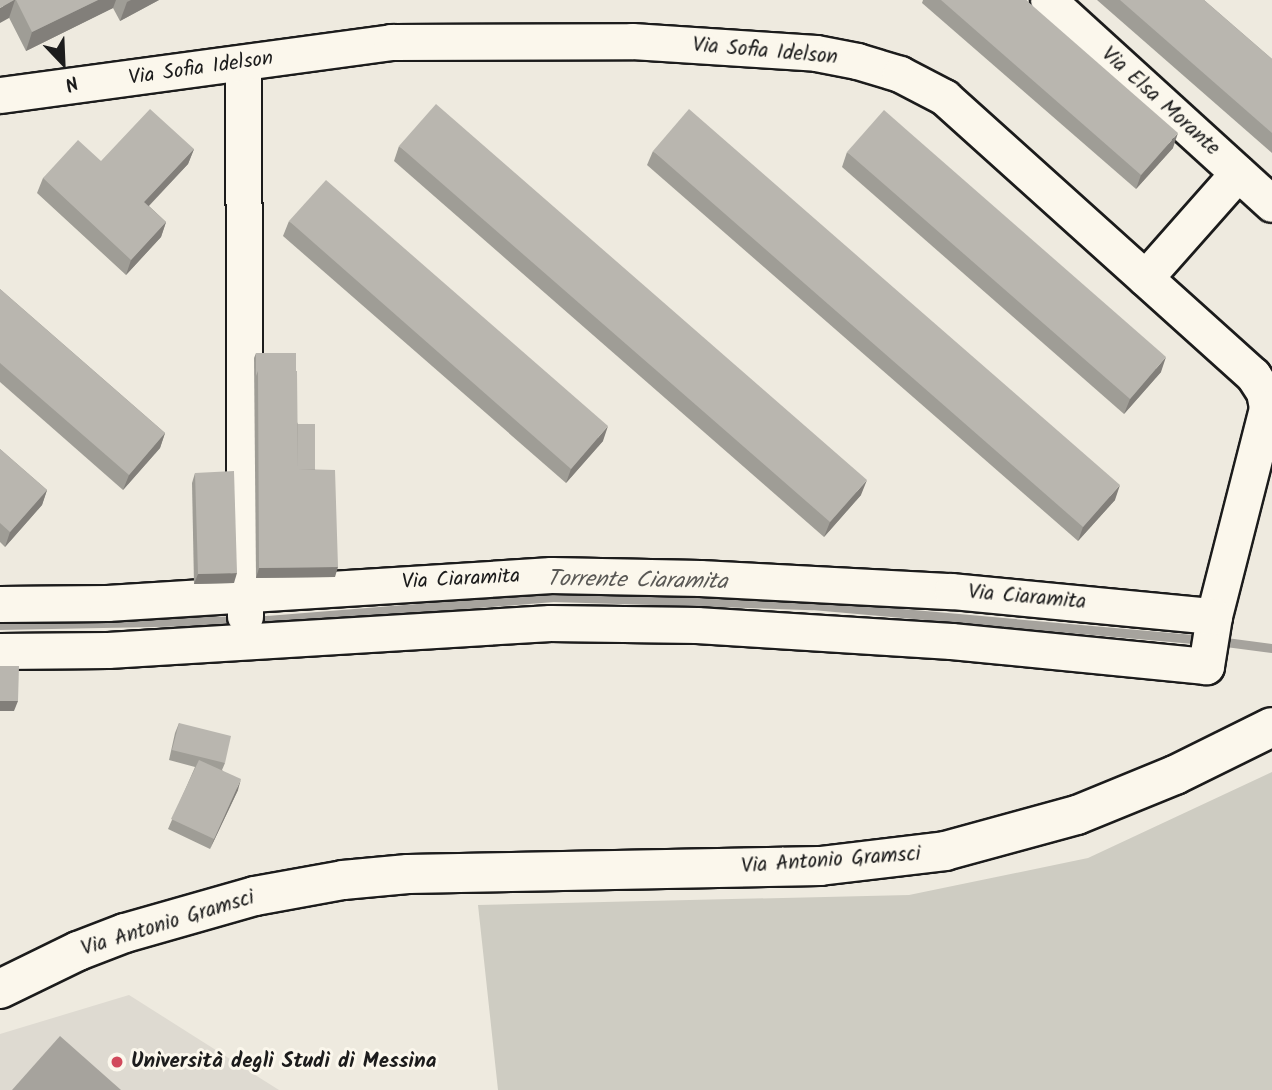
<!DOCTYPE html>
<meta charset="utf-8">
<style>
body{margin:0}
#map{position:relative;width:1272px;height:1090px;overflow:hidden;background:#eeeadf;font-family:Kalam,sans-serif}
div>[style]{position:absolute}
.built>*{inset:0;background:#dedad1}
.green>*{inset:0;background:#ceccc2}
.water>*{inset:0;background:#a6a39d}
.stream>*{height:9px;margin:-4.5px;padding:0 4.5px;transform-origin:4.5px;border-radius:4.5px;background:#a6a39d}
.roads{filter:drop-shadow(2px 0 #1c1c1c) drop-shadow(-2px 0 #1c1c1c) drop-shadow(0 2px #1c1c1c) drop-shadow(0 -2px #1c1c1c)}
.minor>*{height:35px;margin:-17.5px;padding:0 17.5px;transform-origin:17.5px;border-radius:17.5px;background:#fbf7ec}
.major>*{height:38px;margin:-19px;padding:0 19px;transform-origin:19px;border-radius:19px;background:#fbf7ec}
.wall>*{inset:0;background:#9f9d96}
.shaded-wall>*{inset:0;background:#827f7a}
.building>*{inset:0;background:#b9b6af}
.dots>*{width:19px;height:19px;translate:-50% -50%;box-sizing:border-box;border:4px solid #fbf7ec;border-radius:50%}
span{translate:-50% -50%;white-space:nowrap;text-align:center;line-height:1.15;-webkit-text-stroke:6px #fbf7ec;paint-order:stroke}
.street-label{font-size:21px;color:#1c1c1c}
.poi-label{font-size:21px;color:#1c1c1c;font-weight:700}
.left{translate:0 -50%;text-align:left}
.water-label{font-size:23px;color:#5a5956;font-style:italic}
.north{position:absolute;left:28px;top:28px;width:70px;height:70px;-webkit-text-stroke:5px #fbf7ec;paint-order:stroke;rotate:157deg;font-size:19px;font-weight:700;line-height:28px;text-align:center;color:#1c1c1c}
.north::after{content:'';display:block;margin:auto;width:24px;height:32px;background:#1c1c1c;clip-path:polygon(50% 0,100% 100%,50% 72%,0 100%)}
</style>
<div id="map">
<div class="built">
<i style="clip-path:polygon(129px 995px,279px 1090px,0 1090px,0 1034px)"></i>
</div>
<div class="green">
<i style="clip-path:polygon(1272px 772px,1272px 1090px,498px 1090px,478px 905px,909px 895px,1088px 858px)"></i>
</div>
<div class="water">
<i style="clip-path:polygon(60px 1036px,121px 1090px,12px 1090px)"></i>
</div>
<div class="stream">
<i style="left:0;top:625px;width:267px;rotate:-1.1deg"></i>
<i style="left:267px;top:620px;width:287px;rotate:-4.6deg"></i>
<i style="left:553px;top:597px;width:259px;rotate:1.8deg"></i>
<i style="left:812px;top:605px;width:394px;rotate:5.1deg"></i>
<i style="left:1218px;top:641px;width:54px;rotate:7.4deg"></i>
</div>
<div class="roads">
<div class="minor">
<i style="left:1048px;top:0;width:303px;rotate:42.3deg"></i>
<i style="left:243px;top:63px;width:553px;rotate:89.79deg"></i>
<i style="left:0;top:95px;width:395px;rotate:-7.7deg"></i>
<i style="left:391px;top:42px;width:241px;rotate:-0.2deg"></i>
<i style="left:632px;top:41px;width:184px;rotate:3.7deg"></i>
<i style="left:816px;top:53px;width:42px;rotate:11deg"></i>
<i style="left:857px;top:61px;width:45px;rotate:16.8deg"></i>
<i style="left:900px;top:74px;width:50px;rotate:27.6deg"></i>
<i style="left:944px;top:97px;width:416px;rotate:42deg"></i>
<i style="left:1253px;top:375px;width:20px;rotate:57deg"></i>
<i style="left:1264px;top:392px;width:16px;rotate:79deg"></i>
<i style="left:1267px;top:408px;width:215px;rotate:104.3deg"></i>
<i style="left:1214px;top:616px;width:51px;rotate:99.1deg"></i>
<i style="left:1206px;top:666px;width:256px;rotate:-174.4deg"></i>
<i style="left:951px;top:641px;width:255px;rotate:-176.4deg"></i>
<i style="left:697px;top:625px;width:147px;rotate:-179.2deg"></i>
<i style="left:550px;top:623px;width:443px;rotate:176.5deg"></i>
<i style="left:108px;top:650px;width:108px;rotate:179.5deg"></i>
<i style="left:1145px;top:278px;width:140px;rotate:-48.5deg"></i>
<i style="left:0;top:604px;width:107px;rotate:-0.5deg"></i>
<i style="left:107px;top:603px;width:445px;rotate:-3.6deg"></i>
<i style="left:551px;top:575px;width:149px;rotate:1.2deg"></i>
<i style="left:700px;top:578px;width:252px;rotate:3deg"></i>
<i style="left:952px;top:591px;width:263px;rotate:5.5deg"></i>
</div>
<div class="major">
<i style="left:0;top:989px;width:87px;rotate:-26deg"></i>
<i style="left:78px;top:951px;width:50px;rotate:-21deg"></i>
<i style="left:125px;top:933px;width:135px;rotate:-15.9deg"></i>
<i style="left:255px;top:896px;width:89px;rotate:-10.3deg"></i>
<i style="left:343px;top:880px;width:65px;rotate:-5.3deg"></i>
<i style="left:408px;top:874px;width:412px;rotate:-1.1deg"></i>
<i style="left:820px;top:866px;width:126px;rotate:-6.8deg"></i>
<i style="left:945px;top:851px;width:137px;rotate:-15.3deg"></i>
<i style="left:1077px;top:815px;width:106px;rotate:-22.2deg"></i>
<i style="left:1175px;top:775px;width:108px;rotate:-26.3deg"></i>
</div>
</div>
<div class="wall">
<i style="clip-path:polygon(0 0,159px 0,120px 21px,113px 8px,26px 51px)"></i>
<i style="clip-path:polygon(923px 0,1026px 0,1173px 148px,1136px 189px,922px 3px)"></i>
<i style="clip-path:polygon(1097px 0,1204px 0,1272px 59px,1272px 153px)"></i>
<i style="clip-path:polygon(399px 146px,861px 495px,824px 537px,394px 161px)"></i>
<i style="clip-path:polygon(194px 149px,188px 164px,149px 206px,166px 222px,161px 237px,126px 275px,37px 193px,43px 178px)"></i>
<i style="clip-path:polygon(653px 151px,1115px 500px,1078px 541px,647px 165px)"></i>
<i style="clip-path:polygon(847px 152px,1161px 372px,1124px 414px,842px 167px)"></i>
<i style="clip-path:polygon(289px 221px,603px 441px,566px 483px,283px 236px)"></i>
<i style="clip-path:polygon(0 289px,165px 433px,160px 448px,123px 490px,0 382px)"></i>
<i style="clip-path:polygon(256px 353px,298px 424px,315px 469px,335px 577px,256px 578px,254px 358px)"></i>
<i style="clip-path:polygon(0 449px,47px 490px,42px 505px,5px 547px,0 542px)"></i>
<i style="clip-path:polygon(195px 473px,234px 583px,194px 584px,192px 483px)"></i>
<i style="clip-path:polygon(179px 723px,225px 763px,222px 770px,238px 790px,210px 849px,168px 829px,195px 767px,169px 760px,175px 733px)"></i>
</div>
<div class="shaded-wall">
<i style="clip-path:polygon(14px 0,15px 0,9px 18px,0 23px,0 8px)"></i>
<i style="clip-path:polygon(98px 0,116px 0,113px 8px,26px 51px,32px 32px)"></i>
<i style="clip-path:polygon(131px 0,159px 0,120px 21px,127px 2px)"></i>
<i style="clip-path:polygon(1178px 133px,1173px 148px,1136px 189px,1141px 175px)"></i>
<i style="clip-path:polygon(194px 149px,188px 164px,139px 216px,144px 202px)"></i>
<i style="clip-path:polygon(166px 222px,161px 237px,126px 275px,131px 260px)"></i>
<i style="clip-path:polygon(1166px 357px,1161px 372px,1124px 414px,1130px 399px)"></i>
<i style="clip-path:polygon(608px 426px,603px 441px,566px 483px,571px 469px)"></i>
<i style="clip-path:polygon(165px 433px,160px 448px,123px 490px,129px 475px)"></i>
<i style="clip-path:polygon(867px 480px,861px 495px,824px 537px,830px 522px)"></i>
<i style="clip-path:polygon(1120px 485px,1115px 500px,1078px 541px,1083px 527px)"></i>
<i style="clip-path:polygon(47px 490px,42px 505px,5px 547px,10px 532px)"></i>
<i style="clip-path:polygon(338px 567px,335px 577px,256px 578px,259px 568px)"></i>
<i style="clip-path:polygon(237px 573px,234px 583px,194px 584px,198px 574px)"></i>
<i style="clip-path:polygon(0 701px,18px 701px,14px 711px,0 711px)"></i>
<i style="clip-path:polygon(241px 779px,238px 790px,210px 849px,214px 839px)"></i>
</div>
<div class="building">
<i style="clip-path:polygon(0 0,14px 0,0 8px)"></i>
<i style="clip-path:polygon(16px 0,98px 0,32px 32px)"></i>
<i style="clip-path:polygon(941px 0,1026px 0,1178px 133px,1141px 175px)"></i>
<i style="clip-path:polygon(1120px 0,1204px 0,1272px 59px,1272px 133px)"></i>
<i style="clip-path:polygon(436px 104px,867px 480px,830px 522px,399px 146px)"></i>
<i style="clip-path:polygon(150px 109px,194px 149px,144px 202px,166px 222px,131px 260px,43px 178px,78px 140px,101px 161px)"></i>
<i style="clip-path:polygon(689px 109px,1120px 485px,1083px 527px,653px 151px)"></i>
<i style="clip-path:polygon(884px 110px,1166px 357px,1130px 399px,847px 152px)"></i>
<i style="clip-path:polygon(326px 180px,608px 426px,571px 469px,289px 221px)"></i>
<i style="clip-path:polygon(0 289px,165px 433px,129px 475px,0 363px)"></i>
<i style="clip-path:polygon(256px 353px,296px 353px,296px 371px,258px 371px,256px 376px)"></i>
<i style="clip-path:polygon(258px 371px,297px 371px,298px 469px,335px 470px,338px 567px,259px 568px)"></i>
<i style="clip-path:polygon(298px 424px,315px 424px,315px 469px,298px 469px)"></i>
<i style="clip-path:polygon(0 449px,47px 490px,10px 532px,0 523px)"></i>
<i style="clip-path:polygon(234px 471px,237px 573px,198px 574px,195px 473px)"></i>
<i style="clip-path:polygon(0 666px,19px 666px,18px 701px,0 701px)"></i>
<i style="clip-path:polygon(179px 723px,231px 736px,225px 763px,172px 750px)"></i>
<i style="clip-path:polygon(199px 760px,241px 779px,214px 839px,171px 819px)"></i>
</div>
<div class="dots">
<i style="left:117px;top:1062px;background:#d1495b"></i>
</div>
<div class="street-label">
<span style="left:765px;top:52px;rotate:5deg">Via Sofia Idelson</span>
<span style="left:201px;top:69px;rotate:-8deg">Via Sofia Idelson</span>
<span style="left:1160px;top:102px;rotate:42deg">Via Elsa Morante</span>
<span style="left:461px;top:580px;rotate:-3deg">Via Ciaramita</span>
<span style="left:1027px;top:598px;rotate:5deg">Via Ciaramita</span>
<span style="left:831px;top:861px;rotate:-4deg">Via Antonio Gramsci</span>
<span style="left:168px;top:924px;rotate:-17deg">Via Antonio Gramsci</span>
</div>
<div class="poi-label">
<span class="left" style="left:131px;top:1062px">Università degli Studi di Messina</span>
</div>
<div class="water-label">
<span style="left:637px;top:581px;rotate:1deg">Torrente Ciaramita</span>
</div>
<div class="north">N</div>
</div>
